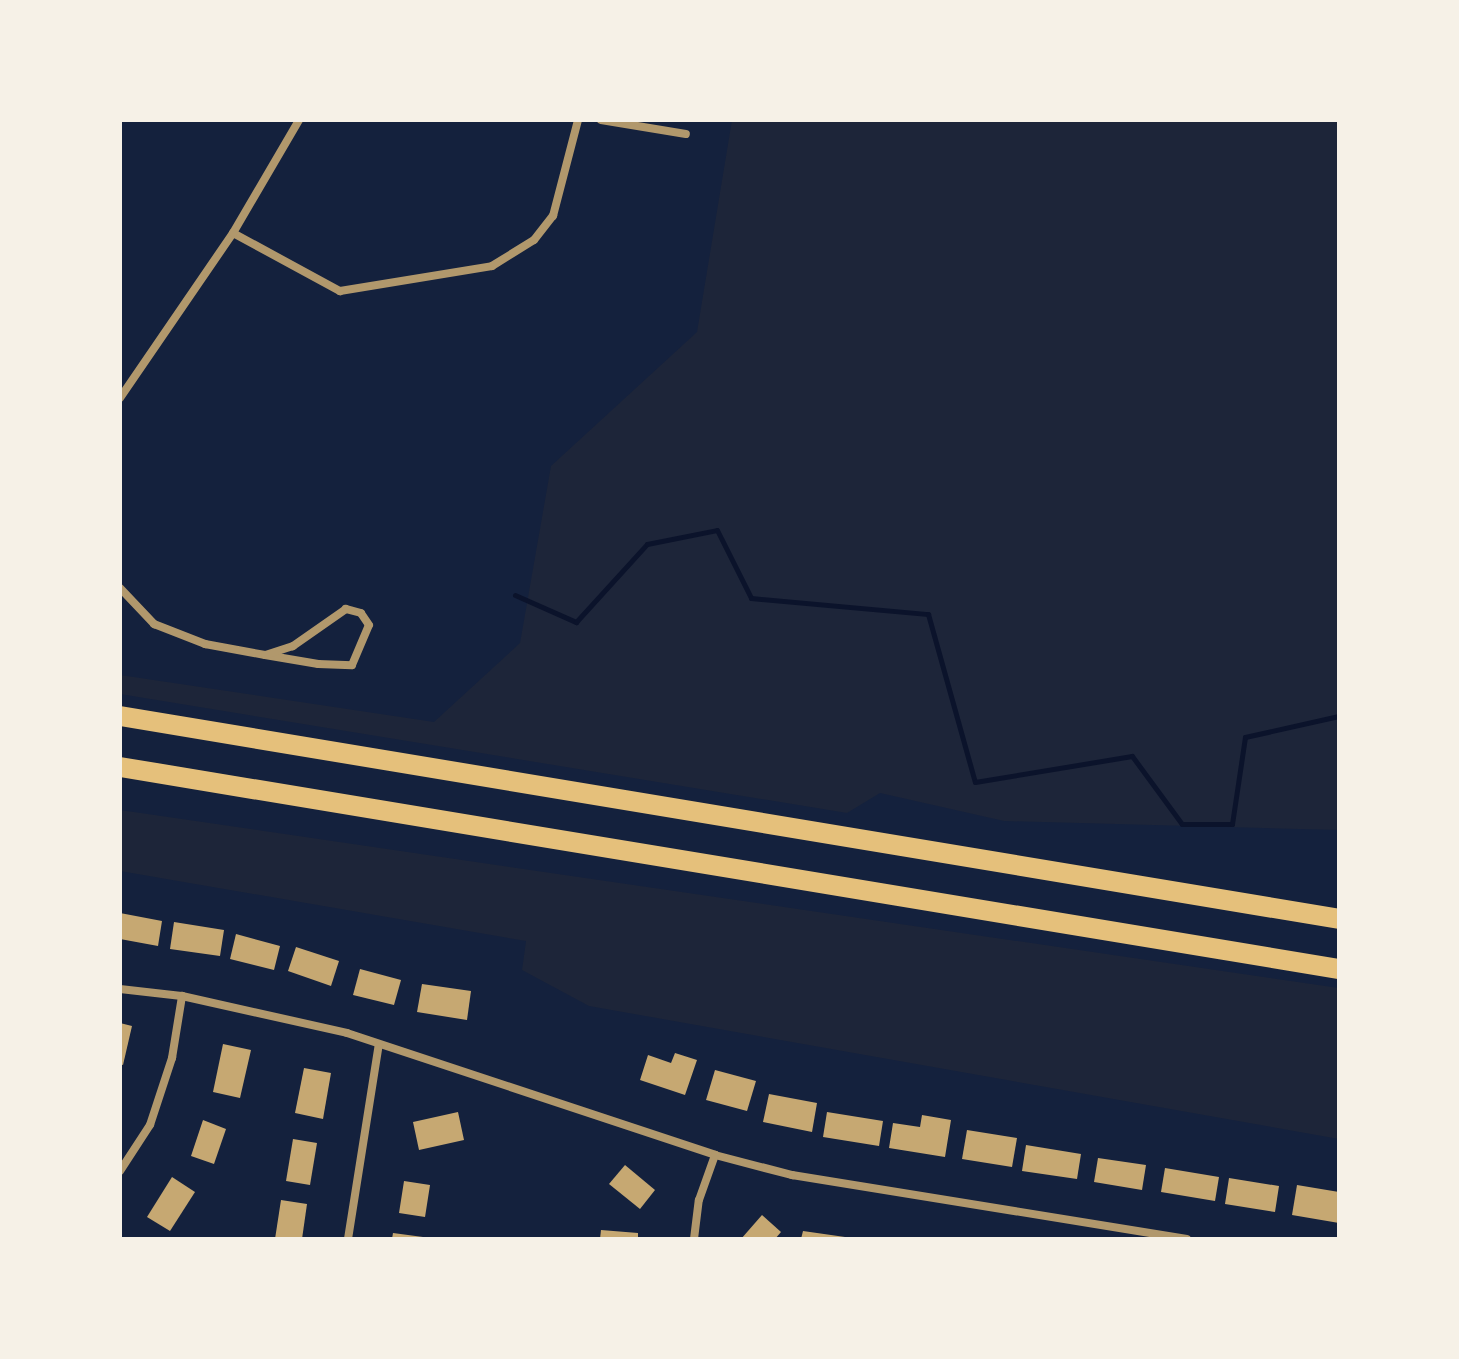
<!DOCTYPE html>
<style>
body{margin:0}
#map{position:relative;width:1459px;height:1359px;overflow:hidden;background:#14213d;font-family:Mulish,sans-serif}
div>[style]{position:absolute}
.green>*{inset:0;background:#1d2539}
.stream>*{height:5px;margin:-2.5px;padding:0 2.5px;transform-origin:2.5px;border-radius:2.5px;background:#0b132b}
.building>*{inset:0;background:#c6a872}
.minor>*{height:8px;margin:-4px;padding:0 4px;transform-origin:4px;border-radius:4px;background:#b1986c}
.motorway>*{height:20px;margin:-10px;padding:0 10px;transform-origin:10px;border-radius:10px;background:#e5c07b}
span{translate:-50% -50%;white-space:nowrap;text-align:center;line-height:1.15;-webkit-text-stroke:7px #f6f1e7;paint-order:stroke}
.frame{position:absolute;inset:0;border:122px solid #f6f1e7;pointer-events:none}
</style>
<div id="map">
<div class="green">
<i style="clip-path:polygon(732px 120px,1339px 120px,1339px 830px,1004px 821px,880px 793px,847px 813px,120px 694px,120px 675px,434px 722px,520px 643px,551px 466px,697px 332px)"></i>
<i style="clip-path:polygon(120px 810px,1339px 988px,1339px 1139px,589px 1006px,522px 970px,526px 941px,120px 871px)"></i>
</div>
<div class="stream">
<i style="left:515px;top:595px;width:67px;rotate:23.9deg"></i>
<i style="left:576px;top:622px;width:105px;rotate:-47.7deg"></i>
<i style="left:647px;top:544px;width:71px;rotate:-11.3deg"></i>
<i style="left:717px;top:530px;width:76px;rotate:63.4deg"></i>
<i style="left:751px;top:598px;width:178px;rotate:5.2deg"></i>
<i style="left:928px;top:614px;width:174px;rotate:74.4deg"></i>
<i style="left:975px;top:782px;width:159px;rotate:-9.4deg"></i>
<i style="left:1132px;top:756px;width:84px;rotate:53.7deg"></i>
<i style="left:1182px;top:824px;width:50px"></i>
<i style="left:1232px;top:824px;width:88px;rotate:-81.5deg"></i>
<i style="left:1245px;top:737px;width:96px;rotate:-12.6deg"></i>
</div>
<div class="building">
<i style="clip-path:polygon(120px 913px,162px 921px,158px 946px,120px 939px)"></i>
<i style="clip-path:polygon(174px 922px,224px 930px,220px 956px,170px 949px)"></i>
<i style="clip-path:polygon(236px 934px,280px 946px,274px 970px,230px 959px)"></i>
<i style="clip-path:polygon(296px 947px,339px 961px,331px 986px,288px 971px)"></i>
<i style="clip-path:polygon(360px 969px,401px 980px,394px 1005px,353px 995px)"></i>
<i style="clip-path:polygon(422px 984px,471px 991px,467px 1020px,417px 1012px)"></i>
<i style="clip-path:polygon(120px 1023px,132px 1026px,123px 1065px,120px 1064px)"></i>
<i style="clip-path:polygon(223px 1044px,251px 1050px,240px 1098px,213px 1092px)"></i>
<i style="clip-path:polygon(675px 1053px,697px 1060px,685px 1095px,640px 1080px,648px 1055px,671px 1063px)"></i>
<i style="clip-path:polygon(304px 1068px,331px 1073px,323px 1119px,295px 1113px)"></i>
<i style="clip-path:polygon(715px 1070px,756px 1081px,747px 1111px,706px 1100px)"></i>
<i style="clip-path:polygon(769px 1094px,817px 1103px,812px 1132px,763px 1122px)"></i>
<i style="clip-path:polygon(458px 1112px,464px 1140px,419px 1150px,413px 1122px)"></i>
<i style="clip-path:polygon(827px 1112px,883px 1121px,879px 1146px,823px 1137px)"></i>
<i style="clip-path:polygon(922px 1115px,951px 1120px,945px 1157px,889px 1148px,893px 1123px,920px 1127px)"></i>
<i style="clip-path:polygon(203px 1120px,226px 1129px,214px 1164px,191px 1156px)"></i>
<i style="clip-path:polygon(967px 1130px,1017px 1138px,1012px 1167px,962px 1159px)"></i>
<i style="clip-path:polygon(293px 1139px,317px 1143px,310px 1185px,286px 1181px)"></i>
<i style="clip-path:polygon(1026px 1145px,1081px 1154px,1077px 1179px,1022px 1171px)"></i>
<i style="clip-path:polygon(1098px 1158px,1146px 1165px,1142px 1190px,1094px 1182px)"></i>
<i style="clip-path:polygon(625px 1165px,655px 1190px,640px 1209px,609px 1184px)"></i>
<i style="clip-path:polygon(1165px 1168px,1219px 1177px,1215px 1201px,1161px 1192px)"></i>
<i style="clip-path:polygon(172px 1177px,195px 1192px,170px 1231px,147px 1217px)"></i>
<i style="clip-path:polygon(1229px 1178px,1279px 1186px,1275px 1212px,1225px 1204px)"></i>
<i style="clip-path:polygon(404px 1181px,430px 1185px,425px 1217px,399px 1213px)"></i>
<i style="clip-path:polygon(1297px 1185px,1339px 1192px,1339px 1223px,1292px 1215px)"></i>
<i style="clip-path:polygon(281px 1200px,307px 1204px,302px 1239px,275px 1239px)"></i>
<i style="clip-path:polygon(762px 1215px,781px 1232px,775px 1239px,741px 1239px)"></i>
<i style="clip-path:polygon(601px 1230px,638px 1233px,638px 1239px,600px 1239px)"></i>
<i style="clip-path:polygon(803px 1231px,845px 1237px,845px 1239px,801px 1239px)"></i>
<i style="clip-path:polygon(393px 1233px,423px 1237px,423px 1239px,392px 1239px)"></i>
</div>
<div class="minor">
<i style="left:601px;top:120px;width:86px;rotate:9.4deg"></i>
<i style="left:233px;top:233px;width:122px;rotate:28.5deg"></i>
<i style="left:340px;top:291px;width:154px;rotate:-9.3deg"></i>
<i style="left:492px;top:266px;width:49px;rotate:-31.8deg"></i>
<i style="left:534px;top:240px;width:31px;rotate:-52deg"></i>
<i style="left:553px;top:216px;width:99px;rotate:-75.4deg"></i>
<i style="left:120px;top:398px;width:200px;rotate:-55.6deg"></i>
<i style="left:233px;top:233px;width:131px;rotate:-59.7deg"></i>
<i style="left:120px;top:588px;width:50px;rotate:46.6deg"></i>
<i style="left:154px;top:624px;width:55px;rotate:21.4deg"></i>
<i style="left:205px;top:644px;width:61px;rotate:10.4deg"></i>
<i style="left:265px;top:655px;width:54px;rotate:9.6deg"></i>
<i style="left:318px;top:664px;width:34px;rotate:2deg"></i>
<i style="left:352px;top:665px;width:43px;rotate:-67deg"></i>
<i style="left:369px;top:625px;width:14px;rotate:-124deg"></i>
<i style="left:361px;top:613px;width:16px;rotate:-165deg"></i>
<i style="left:346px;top:609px;width:65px;rotate:145.1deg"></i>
<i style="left:293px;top:646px;width:29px;rotate:162deg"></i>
<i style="left:120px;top:989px;width:62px;rotate:6.4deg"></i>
<i style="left:182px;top:996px;width:169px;rotate:12.6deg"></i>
<i style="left:347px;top:1033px;width:388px;rotate:18.3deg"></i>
<i style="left:715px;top:1155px;width:80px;rotate:14.6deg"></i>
<i style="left:792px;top:1175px;width:400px;rotate:9.2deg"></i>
<i style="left:120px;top:1171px;width:55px;rotate:-56.9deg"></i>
<i style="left:150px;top:1125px;width:71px;rotate:-71.8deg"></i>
<i style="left:172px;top:1058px;width:63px;rotate:-80.8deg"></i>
<i style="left:348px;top:1239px;width:197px;rotate:-81deg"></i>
<i style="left:694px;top:1239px;width:39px;rotate:-83deg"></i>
<i style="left:699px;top:1200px;width:48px;rotate:-70.4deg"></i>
</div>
<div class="motorway">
<i style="left:120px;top:716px;width:1236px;rotate:9.45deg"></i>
<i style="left:120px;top:767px;width:1236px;rotate:9.41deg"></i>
</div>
<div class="frame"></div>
</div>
